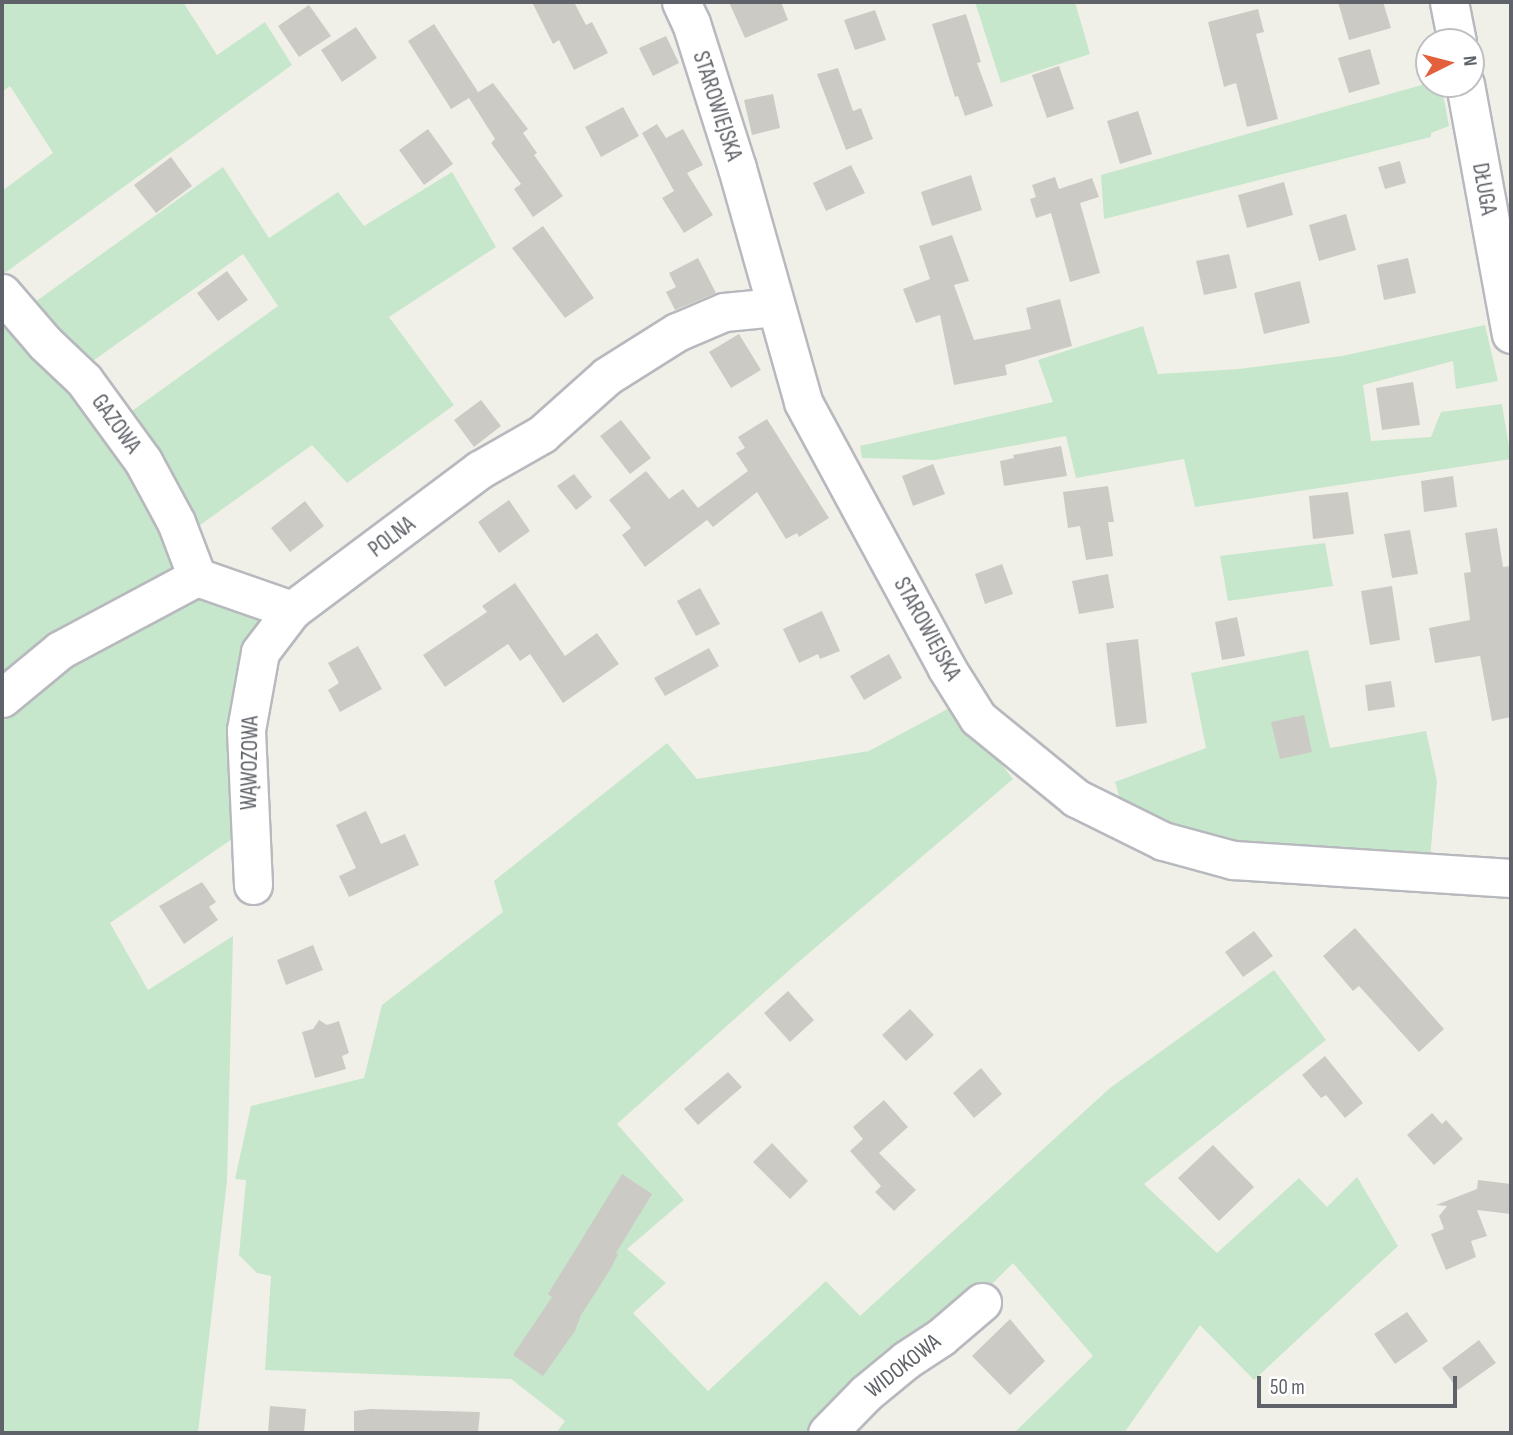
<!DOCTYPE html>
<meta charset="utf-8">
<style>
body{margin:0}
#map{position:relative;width:1513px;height:1435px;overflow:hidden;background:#f1f0e8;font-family:"Sofia Sans Condensed",sans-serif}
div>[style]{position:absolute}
.green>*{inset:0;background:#c6e7cb}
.building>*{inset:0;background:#cccac5}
.roads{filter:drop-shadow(2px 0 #b8b9be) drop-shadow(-2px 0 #b8b9be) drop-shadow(0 2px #b8b9be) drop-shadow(0 -2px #b8b9be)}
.minor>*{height:37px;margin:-18.5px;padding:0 18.5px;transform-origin:18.5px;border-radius:18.5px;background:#fff}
span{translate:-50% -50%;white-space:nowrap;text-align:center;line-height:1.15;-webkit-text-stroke:5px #fff;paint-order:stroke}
.street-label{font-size:23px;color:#5f6268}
.frame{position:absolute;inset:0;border:4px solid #5f6268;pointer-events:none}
.north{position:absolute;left:1415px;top:28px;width:70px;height:70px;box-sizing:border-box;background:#fff;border:2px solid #bfc0c3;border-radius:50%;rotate:84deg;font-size:19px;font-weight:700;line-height:28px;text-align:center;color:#5f6268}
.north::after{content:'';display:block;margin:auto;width:24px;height:32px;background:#e3603c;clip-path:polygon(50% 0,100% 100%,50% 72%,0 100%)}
.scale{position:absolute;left:1257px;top:1376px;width:200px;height:32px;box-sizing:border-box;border:4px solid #5f6268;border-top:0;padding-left:9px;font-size:21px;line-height:24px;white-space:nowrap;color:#5f6268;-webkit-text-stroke:5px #fff;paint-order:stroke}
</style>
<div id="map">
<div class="green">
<i style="clip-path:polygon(2px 2px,183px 2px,217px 55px,265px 22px,292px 65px,2px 275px,2px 191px,53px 153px,10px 86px,2px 92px)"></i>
<i style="clip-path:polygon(975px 2px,1075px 2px,1090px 54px,1001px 83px)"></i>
<i style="clip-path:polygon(1429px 83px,1441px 84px,1449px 126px,1431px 133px,1431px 137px,1104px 219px,1101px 175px)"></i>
<i style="clip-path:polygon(223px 167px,269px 238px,338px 192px,364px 226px,452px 172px,496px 247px,389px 317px,454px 405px,347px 483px,312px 445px,189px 533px,125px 416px,278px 306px,243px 254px,83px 368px,28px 307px)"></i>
<i style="clip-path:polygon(2px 312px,67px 383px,157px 501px,188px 580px,264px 607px,235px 837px,110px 923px,148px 990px,233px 936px,227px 1181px,198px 1433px,2px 1433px)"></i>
<i style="clip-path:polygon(1485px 325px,1498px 381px,1456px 389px,1453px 361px,1363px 385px,1371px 441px,1431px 437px,1441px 412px,1502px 404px,1511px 459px,1195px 507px,1184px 459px,1076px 478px,1066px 436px,935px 460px,862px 458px,860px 446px,1053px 402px,1038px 360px,1143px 326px,1158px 374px,1239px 369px,1342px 356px)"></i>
<i style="clip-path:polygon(1325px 543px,1333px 586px,1228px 601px,1220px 556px)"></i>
<i style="clip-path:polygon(1308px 650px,1330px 748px,1426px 731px,1437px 781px,1430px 858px,1262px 850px,1182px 833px,1120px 799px,1115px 782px,1206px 748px,1191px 673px)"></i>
<i style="clip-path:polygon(955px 705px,1013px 779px,795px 965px,617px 1124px,684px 1200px,627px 1249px,666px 1283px,633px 1313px,708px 1391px,826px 1281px,860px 1316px,1110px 1088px,1274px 970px,1326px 1040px,1144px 1184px,1217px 1253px,1299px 1178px,1327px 1207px,1357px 1177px,1398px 1246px,1254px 1380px,1200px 1325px,1124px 1433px,1014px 1433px,1093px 1356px,1013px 1263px,986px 1290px,813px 1433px,556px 1433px,565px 1421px,511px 1379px,265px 1370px,271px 1276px,257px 1273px,239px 1255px,246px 1180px,235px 1179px,251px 1106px,364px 1078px,382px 1005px,503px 912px,494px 881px,667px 743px,697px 779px,869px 751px)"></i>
</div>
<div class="building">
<i style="clip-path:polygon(532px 2px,574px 2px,586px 25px,592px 22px,608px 53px,574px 70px,559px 40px,553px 44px)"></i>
<i style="clip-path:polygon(729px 2px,781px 2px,788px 20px,745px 38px)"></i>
<i style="clip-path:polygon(1338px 2px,1383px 2px,1391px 28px,1349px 40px)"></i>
<i style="clip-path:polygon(309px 5px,331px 36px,299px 57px,278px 26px)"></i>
<i style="clip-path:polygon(1258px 9px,1264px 32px,1256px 34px,1278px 119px,1247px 127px,1236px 83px,1224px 87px,1208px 22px)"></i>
<i style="clip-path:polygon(875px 10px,886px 40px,855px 50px,844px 20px)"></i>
<i style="clip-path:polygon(966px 14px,981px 62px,977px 63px,993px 106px,965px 116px,958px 96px,955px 97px,932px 24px)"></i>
<i style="clip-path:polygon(434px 24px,478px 92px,475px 94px,493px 83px,528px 129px,523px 133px,537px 153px,534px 155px,563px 196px,533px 217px,514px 189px,521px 184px,491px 143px,495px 139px,469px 98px,451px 109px,408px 41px)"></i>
<i style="clip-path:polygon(356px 27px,377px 58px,342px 82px,321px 50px)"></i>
<i style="clip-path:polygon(666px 36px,679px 63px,653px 76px,639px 48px)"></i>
<i style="clip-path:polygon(1370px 49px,1380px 84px,1349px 93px,1338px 58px)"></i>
<i style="clip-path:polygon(1059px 66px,1074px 109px,1047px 118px,1032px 75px)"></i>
<i style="clip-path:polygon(838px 68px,853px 111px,861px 108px,873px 139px,846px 150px,817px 74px)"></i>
<i style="clip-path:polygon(773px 94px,780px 128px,752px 135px,744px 100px)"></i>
<i style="clip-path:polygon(623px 107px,639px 136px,601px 157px,585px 127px)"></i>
<i style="clip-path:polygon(1138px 111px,1152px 154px,1120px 164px,1107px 121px)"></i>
<i style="clip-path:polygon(657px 124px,666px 138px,683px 129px,703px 165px,687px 173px,713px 215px,684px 233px,662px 198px,674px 191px,642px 133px)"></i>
<i style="clip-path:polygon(428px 129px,453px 164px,424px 185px,399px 150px)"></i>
<i style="clip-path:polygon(171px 157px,192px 186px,156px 213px,134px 185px)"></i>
<i style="clip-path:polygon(1400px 161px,1406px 183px,1385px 189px,1378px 167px)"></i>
<i style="clip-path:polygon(851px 165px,865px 193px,826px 211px,813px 183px)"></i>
<i style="clip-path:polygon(971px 175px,982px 210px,932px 226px,921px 192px)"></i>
<i style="clip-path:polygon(1055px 177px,1059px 189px,1092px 178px,1099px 197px,1080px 203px,1100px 273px,1070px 282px,1051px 213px,1036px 218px,1030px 199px,1036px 197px,1032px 185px)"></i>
<i style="clip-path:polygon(1284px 182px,1293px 215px,1247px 228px,1238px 195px)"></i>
<i style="clip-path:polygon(1346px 214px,1356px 250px,1319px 261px,1309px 225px)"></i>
<i style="clip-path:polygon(543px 226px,594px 298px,565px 318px,512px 248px)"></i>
<i style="clip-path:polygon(952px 235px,969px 281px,954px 285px,974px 340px,1031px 329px,1026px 308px,1060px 299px,1072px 346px,1005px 365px,1007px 375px,954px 385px,940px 315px,916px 323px,903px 289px,930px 279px,919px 246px)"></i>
<i style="clip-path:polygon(1229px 254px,1237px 288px,1204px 295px,1196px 261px)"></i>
<i style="clip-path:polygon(698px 258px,716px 293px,675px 310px,666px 292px,676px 287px,669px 273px)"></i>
<i style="clip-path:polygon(1408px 258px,1416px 293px,1384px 300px,1377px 265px)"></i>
<i style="clip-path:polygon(227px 271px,248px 300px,218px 321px,197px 293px)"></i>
<i style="clip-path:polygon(1300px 281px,1310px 323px,1264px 334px,1254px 293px)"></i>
<i style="clip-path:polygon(739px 334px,761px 370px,731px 388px,709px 352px)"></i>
<i style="clip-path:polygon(1413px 382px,1420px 425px,1382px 430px,1376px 388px)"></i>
<i style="clip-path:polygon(481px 400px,501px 426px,474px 447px,454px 420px)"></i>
<i style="clip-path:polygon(767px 419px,829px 518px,799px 537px,797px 533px,786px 539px,757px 492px,713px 527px,707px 520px,645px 567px,622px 535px,631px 528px,609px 500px,646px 471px,669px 499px,683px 489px,698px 508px,748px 471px,736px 453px,745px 448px,738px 437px)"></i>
<i style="clip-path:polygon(621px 420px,651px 458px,630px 474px,600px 436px)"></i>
<i style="clip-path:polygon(1061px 446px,1067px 476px,1004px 486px,1000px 461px,1014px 458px,1013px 455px)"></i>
<i style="clip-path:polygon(933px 464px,945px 494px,913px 506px,902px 476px)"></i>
<i style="clip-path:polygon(574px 474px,592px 497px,576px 510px,557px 486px)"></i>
<i style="clip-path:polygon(1453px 476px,1457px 507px,1424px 512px,1421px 481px)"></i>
<i style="clip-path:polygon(1108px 486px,1114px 522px,1108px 522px,1113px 556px,1086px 560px,1080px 526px,1068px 528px,1063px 492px)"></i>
<i style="clip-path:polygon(1348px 492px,1354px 534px,1313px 539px,1309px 496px)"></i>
<i style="clip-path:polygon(509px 500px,530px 531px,499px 553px,478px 522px)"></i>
<i style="clip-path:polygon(305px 501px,324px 526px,290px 552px,271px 528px)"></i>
<i style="clip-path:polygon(1497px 528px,1503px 567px,1511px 566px,1511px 717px,1492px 721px,1480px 656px,1435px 663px,1429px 628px,1470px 620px,1464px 573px,1471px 572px,1465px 533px)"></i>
<i style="clip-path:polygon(1410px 530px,1418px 574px,1392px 578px,1384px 534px)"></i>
<i style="clip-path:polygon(1002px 564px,1013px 594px,985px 604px,975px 574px)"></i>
<i style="clip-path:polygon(1108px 574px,1114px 608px,1079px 614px,1072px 581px)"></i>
<i style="clip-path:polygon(515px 583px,565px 656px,597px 633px,619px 664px,563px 703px,530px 654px,520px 661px,508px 644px,445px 687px,423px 655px,487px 612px,482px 606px)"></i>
<i style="clip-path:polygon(1392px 586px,1400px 640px,1370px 645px,1361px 591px)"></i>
<i style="clip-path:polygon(700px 588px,720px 624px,696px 636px,677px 601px)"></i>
<i style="clip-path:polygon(822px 611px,840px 651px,820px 659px,818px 654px,799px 663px,783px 629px)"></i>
<i style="clip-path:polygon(1237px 617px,1245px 656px,1222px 660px,1215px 622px)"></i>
<i style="clip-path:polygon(1138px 639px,1147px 723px,1116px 727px,1106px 643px)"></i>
<i style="clip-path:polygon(358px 646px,382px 689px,340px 712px,328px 690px,339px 683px,328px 663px)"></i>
<i style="clip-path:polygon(709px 648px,719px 666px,665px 696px,654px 678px)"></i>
<i style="clip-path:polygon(889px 654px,902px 678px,864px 700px,850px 676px)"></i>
<i style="clip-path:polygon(1391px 681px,1395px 707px,1368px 711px,1365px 685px)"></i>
<i style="clip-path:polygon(1304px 715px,1312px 752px,1280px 759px,1271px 722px)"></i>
<i style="clip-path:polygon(366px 811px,381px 844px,405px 834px,419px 865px,349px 897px,339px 876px,356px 868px,336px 825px)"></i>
<i style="clip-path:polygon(202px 882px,216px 902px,209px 907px,218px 920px,184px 944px,159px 906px)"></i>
<i style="clip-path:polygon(1355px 928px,1444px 1029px,1419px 1052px,1359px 986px,1353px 991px,1323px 956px)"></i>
<i style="clip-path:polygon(1254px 931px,1273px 956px,1243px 977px,1225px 952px)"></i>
<i style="clip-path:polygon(313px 945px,323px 970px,286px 985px,277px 960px)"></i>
<i style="clip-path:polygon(788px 991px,814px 1020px,790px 1042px,764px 1013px)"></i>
<i style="clip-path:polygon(910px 1009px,934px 1035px,906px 1061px,882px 1035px)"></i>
<i style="clip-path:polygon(319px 1020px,327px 1025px,339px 1021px,349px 1053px,342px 1056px,346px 1069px,315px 1078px,302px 1032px,313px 1029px)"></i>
<i style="clip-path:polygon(1325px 1056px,1363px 1103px,1345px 1118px,1326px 1095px,1321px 1098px,1302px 1075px)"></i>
<i style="clip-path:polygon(981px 1068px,1002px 1094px,974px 1118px,953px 1093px)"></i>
<i style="clip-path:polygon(728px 1072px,742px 1087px,698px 1125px,684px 1109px)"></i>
<i style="clip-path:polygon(884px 1100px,908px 1127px,879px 1153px,916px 1190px,894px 1211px,875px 1192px,881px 1186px,850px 1151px,863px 1139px,853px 1127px)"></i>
<i style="clip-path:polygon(1432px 1113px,1442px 1124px,1446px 1120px,1463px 1139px,1434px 1165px,1407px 1135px)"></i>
<i style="clip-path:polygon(772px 1143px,808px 1181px,790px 1199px,753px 1162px)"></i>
<i style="clip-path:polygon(1213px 1145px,1254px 1187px,1219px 1221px,1178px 1178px)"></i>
<i style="clip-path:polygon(622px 1174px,652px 1194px,616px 1253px,618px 1254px,610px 1270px,581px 1315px,575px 1331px,543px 1376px,513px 1355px,552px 1297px,548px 1294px)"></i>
<i style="clip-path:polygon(1478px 1180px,1511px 1184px,1511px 1214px,1477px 1210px,1487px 1236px,1471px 1241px,1476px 1257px,1446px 1270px,1431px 1234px,1444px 1229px,1439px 1216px,1447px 1206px,1436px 1205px,1477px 1189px)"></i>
<i style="clip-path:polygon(1407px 1312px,1428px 1341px,1395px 1364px,1374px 1334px)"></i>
<i style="clip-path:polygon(1010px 1319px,1045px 1361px,1010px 1395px,972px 1356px)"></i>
<i style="clip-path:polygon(1479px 1340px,1496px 1363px,1458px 1390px,1442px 1368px)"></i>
<i style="clip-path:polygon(270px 1406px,306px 1409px,304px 1433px,268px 1433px)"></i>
<i style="clip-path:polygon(371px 1409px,480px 1412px,478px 1433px,354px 1433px,354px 1411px)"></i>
</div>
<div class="roads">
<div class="minor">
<i style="left:681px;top:2px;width:23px;rotate:65deg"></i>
<i style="left:691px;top:23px;width:152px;rotate:72.4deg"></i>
<i style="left:737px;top:168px;width:243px;rotate:74.2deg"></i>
<i style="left:803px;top:402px;width:301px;rotate:61.6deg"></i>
<i style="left:946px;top:667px;width:60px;rotate:57.9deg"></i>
<i style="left:978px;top:718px;width:127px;rotate:39.2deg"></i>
<i style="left:1076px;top:798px;width:97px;rotate:26.3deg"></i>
<i style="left:1163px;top:841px;width:73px;rotate:15.2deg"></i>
<i style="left:1233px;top:860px;width:279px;rotate:3.7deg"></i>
<i style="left:1449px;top:2px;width:41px;rotate:78.7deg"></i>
<i style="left:1465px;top:84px;width:254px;rotate:79.6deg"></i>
<i style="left:2px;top:293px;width:66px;rotate:49.3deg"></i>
<i style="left:45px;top:343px;width:54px;rotate:43.5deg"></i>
<i style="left:84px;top:380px;width:100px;rotate:53.9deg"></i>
<i style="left:143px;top:461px;width:69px;rotate:61.6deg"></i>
<i style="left:176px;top:522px;width:59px;rotate:69.1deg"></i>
<i style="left:2px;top:698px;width:75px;rotate:-39.6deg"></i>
<i style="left:60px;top:650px;width:155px;rotate:-28.1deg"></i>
<i style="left:197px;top:577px;width:101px;rotate:19.2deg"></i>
<i style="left:253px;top:885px;width:155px;rotate:-92.6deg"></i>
<i style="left:246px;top:730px;width:79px;rotate:-79.8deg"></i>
<i style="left:260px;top:652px;width:53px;rotate:-52.7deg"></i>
<i style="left:292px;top:610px;width:234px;rotate:-36.8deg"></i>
<i style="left:479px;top:470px;width:73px;rotate:-29.7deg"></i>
<i style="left:542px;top:434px;width:87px;rotate:-41.7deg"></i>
<i style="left:607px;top:376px;width:83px;rotate:-32.2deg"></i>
<i style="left:677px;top:332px;width:51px;rotate:-23.1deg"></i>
<i style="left:724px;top:312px;width:52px;rotate:-5.5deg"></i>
<i style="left:827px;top:1433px;width:56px;rotate:-45.7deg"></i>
<i style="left:866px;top:1393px;width:52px;rotate:-39.5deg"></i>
<i style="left:906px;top:1360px;width:42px;rotate:-33.3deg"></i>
<i style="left:941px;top:1337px;width:54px;rotate:-40.5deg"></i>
</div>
</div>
<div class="street-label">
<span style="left:717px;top:106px;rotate:72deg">STAROWIEJSKA</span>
<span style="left:1484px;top:189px;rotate:80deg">DŁUGA</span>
<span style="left:116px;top:424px;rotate:54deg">GAZOWA</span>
<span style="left:392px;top:537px;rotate:-37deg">POLNA</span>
<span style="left:927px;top:629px;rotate:61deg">STAROWIEJSKA</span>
<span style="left:250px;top:763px;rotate:-89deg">WĄWOZOWA</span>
<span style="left:903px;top:1366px;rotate:-38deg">WIDOKOWA</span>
</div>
<div class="frame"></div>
<div class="north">N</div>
<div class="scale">50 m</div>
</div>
